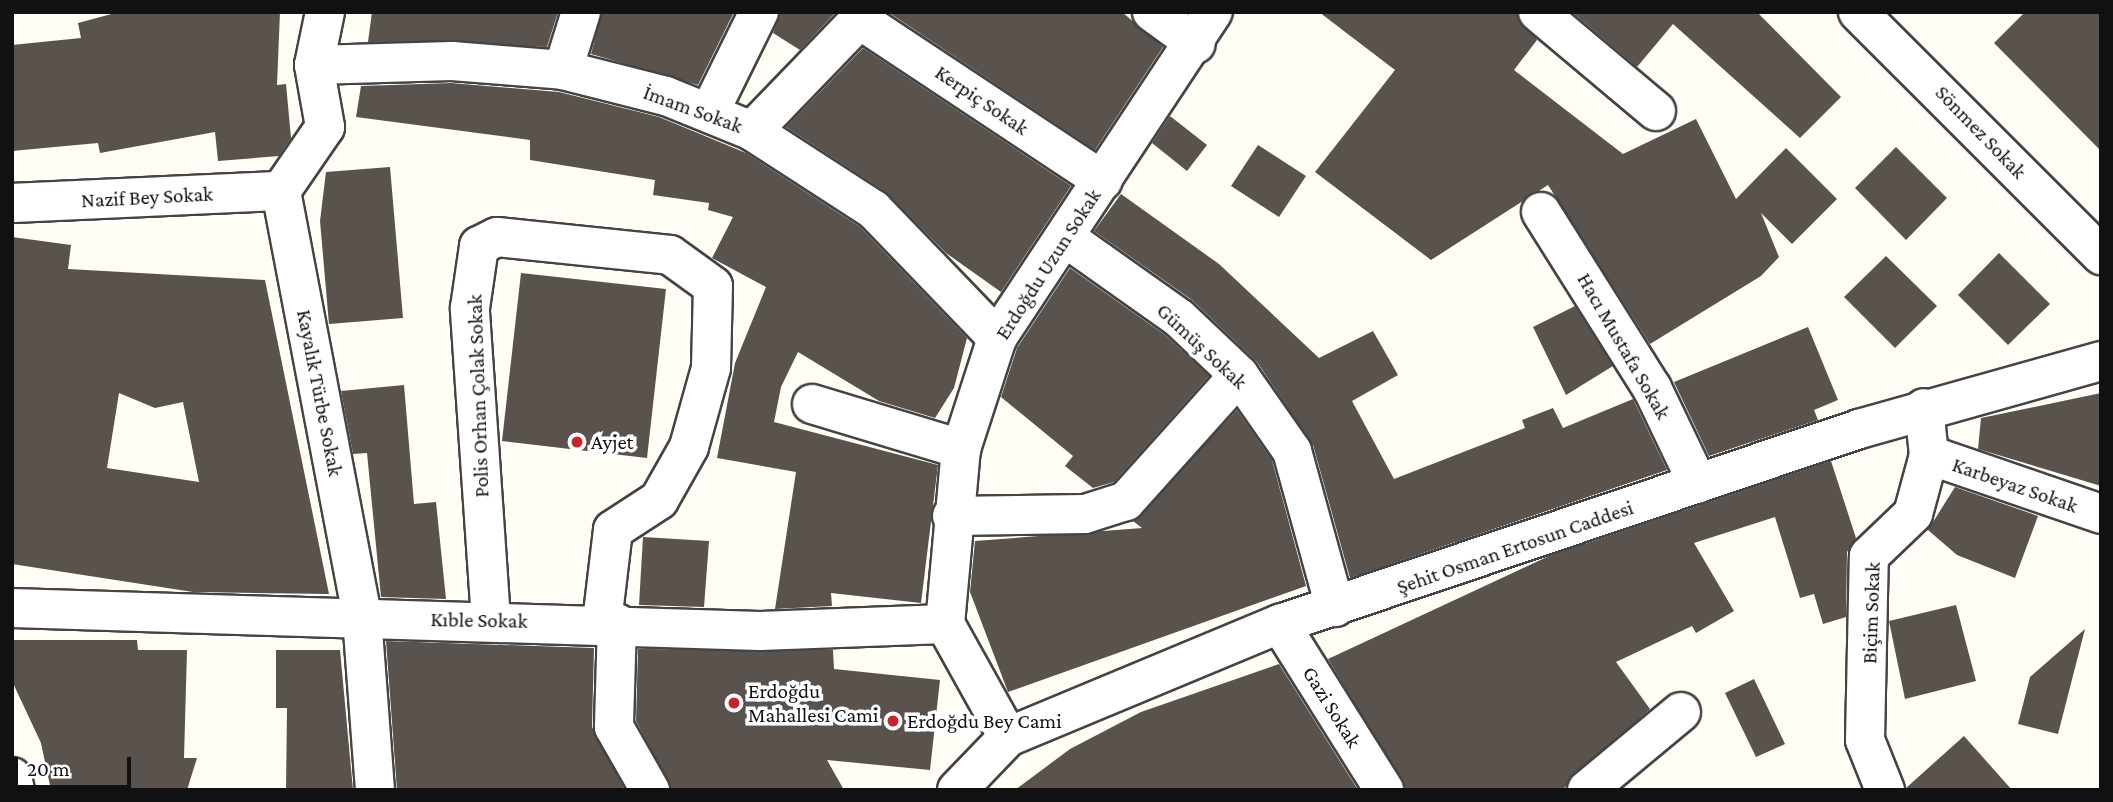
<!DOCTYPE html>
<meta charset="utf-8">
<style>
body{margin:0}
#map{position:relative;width:2113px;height:802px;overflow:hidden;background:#fffdf5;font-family:"Crimson Pro",serif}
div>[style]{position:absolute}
.building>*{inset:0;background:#5a524d}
.roads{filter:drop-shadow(2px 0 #444) drop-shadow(-2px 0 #444) drop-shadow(0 2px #444) drop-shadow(0 -2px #444)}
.minor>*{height:38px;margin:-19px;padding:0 19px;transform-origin:19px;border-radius:19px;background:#fff}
.tertiary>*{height:38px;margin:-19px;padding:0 19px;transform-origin:19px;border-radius:19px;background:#fff}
.dots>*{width:19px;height:19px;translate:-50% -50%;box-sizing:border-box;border:4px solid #fff;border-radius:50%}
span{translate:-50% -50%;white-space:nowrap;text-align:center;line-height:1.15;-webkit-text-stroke:7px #fff;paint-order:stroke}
.street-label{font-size:21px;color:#111}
.poi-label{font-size:21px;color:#111}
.left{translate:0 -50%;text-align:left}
.frame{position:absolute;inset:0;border:14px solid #111;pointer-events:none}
.scale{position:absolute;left:14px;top:757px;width:117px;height:32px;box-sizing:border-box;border:4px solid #111;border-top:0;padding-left:9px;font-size:21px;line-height:24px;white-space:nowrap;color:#111;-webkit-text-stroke:5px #fff;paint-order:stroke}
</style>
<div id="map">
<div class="building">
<i style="clip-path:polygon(119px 12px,280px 12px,277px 85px,286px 84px,291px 138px,279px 156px,218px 161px,215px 132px,100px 153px,98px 143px,12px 151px,12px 45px,81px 38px,78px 23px)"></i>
<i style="clip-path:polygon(372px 12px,558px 12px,547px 47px,368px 42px)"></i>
<i style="clip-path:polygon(602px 12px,734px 12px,698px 85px,591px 54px)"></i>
<i style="clip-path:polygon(781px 12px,836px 12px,800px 50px,773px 33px)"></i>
<i style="clip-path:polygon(888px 12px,1122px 12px,1163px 47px,1095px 150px)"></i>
<i style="clip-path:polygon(1319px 12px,1517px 12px,1537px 40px,1514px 70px,1623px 154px,1696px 119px,1736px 199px,1786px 148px,1837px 199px,1792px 244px,1761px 213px,1779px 257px,1761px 276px,1650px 344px,1548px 185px,1431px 260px,1315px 172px,1395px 70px)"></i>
<i style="clip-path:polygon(1572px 12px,1757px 12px,1841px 97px,1800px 138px,1673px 24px,1637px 67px)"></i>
<i style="clip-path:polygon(2025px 12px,2101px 12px,2101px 151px,1994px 43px)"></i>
<i style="clip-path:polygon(863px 48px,1071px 186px,1001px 292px,946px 253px,886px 192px,786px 127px)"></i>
<i style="clip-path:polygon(451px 83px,559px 92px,659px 117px,746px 153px,860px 227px,967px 338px,954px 388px,935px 418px,879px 401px,798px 352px,781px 387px,774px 422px,938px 465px,921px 603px,831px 593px,832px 606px,775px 609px,796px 472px,717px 458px,735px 363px,766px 287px,712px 258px,733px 217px,708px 210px,709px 203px,653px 195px,655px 180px,530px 160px,530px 140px,356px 117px,361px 86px)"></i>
<i style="clip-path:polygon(1170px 116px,1207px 145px,1187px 171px,1152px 143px)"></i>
<i style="clip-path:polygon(1258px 145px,1306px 176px,1279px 217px,1231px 186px)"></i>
<i style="clip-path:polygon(1896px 147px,1947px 198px,1906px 240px,1855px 188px)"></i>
<i style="clip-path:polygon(390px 167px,403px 318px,329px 324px,320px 221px,326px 172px)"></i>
<i style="clip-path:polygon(1121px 194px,1219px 264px,1319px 358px,1373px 331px,1398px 375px,1352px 401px,1394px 479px,1525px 428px,1522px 420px,1553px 408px,1563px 428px,1633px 399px,1667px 470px,1350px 578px,1313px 445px,1257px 362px,1192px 300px,1094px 231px)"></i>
<i style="clip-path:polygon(evenodd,12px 237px,71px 245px,68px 269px,265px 280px,329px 594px,193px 592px,12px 564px,12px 237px,119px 393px,155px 408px,183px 402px,199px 482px,107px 468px,119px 393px)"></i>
<i style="clip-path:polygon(1999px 253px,2050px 304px,2008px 345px,1958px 295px)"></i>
<i style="clip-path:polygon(1886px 256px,1937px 306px,1895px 348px,1844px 297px)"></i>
<i style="clip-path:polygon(1070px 268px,1165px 335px,1209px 376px,1114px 482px,1093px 488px,1065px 466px,1073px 456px,1001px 397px,1017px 348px)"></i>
<i style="clip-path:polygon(521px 273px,666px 289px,647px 458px,502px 441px)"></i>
<i style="clip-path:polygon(1575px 306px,1613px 366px,1566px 395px,1533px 327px)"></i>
<i style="clip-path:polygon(1808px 327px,1838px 400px,1814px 410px,1818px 420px,1709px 456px,1674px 382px)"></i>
<i style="clip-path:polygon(404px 385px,414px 504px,436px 502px,446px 599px,381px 597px,367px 453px,353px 454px,341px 391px)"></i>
<i style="clip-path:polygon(2101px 393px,2101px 486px,1978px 449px,1981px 418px)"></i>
<i style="clip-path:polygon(1237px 410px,1272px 460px,1306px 586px,1008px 692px,970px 592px,975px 541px,1142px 528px,1133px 521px)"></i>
<i style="clip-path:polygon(1831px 461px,1856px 538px,1847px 552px,1846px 617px,1823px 624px,1814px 594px,1800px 598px,1775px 517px,1694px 543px,1734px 611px,1696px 633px,1692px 626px,1616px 662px,1650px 709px,1562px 790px,1406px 790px,1328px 659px,1549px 556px)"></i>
<i style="clip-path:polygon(1955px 487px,2038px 516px,2015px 578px,1957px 555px,1928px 530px)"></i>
<i style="clip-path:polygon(643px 537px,709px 541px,704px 607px,639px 605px)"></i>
<i style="clip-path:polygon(1956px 605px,1976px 681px,1905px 699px,1889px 621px)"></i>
<i style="clip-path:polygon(2085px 629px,2058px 734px,2018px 724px,2030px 677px)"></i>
<i style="clip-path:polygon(13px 640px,137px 640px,138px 650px,187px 650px,184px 758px,197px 758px,187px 790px,51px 790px,41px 743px,12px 681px)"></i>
<i style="clip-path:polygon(386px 641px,594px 648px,592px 727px,625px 790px,397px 790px)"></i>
<i style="clip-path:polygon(638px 649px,833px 650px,834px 669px,940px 680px,930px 770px,827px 760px,844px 790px,672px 790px,636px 721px)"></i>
<i style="clip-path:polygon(276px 650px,340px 650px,353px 790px,286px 790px,287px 708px,276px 708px)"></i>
<i style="clip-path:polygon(1279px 664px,1358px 790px,1015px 790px,1070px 749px,1141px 712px)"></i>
<i style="clip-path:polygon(1754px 679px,1785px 744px,1756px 757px,1725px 693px)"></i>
<i style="clip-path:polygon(1964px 736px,2012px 790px,1906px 790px,1906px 788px)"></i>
</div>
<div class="roads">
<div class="minor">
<i style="left:325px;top:12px;width:54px;rotate:101.7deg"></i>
<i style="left:314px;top:65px;width:63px;rotate:79.9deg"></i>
<i style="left:325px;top:127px;width:78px;rotate:124.5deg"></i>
<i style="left:281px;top:191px;width:434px;rotate:79.2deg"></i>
<i style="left:362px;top:617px;width:173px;rotate:85.7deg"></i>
<i style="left:1152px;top:12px;width:54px;rotate:36deg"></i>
<i style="left:1538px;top:12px;width:154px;rotate:40deg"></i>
<i style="left:1858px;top:12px;width:344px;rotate:45deg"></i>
<i style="left:860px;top:20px;width:291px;rotate:33.5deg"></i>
<i style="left:314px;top:65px;width:138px;rotate:-1.7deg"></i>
<i style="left:452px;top:61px;width:111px;rotate:4.6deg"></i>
<i style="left:563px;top:70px;width:106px;rotate:14.2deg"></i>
<i style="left:666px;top:96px;width:93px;rotate:22.1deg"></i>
<i style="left:752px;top:131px;width:145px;rotate:32.9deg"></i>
<i style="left:874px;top:210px;width:178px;rotate:46.1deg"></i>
<i style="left:563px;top:70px;width:61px;rotate:-72.8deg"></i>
<i style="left:709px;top:113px;width:113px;rotate:-63.7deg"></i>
<i style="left:752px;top:131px;width:165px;rotate:-46deg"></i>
<i style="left:12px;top:203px;width:269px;rotate:-2.6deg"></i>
<i style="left:1541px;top:212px;width:208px;rotate:57.8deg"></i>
<i style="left:1652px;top:388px;width:106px;rotate:64.4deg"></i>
<i style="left:1066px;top:238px;width:138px;rotate:35.3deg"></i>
<i style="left:1179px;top:318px;width:83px;rotate:43.5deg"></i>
<i style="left:1239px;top:375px;width:93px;rotate:55.1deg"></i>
<i style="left:1292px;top:451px;width:162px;rotate:74.6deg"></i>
<i style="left:812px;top:404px;width:156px;rotate:16.8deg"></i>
<i style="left:1929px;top:455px;width:182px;rotate:18.9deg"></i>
<i style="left:952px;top:516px;width:133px;rotate:-0.9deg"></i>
<i style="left:1085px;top:514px;width:43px;rotate:-17.6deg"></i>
<i style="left:1126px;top:501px;width:169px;rotate:-48.1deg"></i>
<i style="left:12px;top:608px;width:748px;rotate:1.76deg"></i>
<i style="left:760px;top:631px;width:185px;rotate:-2.2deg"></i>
<i style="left:491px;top:620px;width:313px;rotate:-93.9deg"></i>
<i style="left:470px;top:308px;width:63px;rotate:-81.7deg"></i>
<i style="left:479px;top:246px;width:20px;rotate:-27deg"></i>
<i style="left:497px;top:237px;width:174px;rotate:5.9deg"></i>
<i style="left:670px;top:255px;width:53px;rotate:35.8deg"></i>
<i style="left:713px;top:286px;width:82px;rotate:91.4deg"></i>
<i style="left:711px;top:368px;width:82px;rotate:105.6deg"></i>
<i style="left:689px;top:447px;width:61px;rotate:119.5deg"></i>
<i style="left:659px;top:500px;width:55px;rotate:146.9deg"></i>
<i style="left:613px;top:530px;width:93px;rotate:96.8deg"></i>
<i style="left:617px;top:623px;width:104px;rotate:91.7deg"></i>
<i style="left:614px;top:727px;width:73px;rotate:60.3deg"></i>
<i style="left:1280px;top:624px;width:196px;rotate:57.9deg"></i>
<i style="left:1008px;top:737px;width:129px;rotate:-119.1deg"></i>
<i style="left:945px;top:624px;width:176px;rotate:-84.8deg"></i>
<i style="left:961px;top:449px;width:117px;rotate:-72deg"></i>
<i style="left:997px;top:338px;width:391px;rotate:-56.5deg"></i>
<i style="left:1587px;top:790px;width:122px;rotate:-39.7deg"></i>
<i style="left:1885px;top:790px;width:54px;rotate:-111.8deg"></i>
<i style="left:1865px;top:740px;width:184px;rotate:-88.8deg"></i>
<i style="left:1869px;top:556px;width:61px;rotate:-43.7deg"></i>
<i style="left:1913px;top:514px;width:61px;rotate:-74.8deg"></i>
<i style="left:1929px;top:455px;width:47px;rotate:-96.1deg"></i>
</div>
<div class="tertiary">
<i style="left:12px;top:777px;width:13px;rotate:77deg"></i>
<i style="left:957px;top:790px;width:74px;rotate:-46.1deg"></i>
<i style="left:1008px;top:737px;width:295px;rotate:-22.6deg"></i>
<i style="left:1280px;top:624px;width:611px;rotate:-18.61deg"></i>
<i style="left:1859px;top:429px;width:251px;rotate:-15.7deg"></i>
</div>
</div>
<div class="dots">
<i style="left:577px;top:442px;background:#c4262e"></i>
<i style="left:734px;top:703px;background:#c4262e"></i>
<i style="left:893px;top:721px;background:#c4262e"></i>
</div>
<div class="street-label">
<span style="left:982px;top:100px;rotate:34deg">Kerpiç Sokak</span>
<span style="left:693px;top:109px;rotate:20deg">İmam Sokak</span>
<span style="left:1981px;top:132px;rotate:46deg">Sönmez Sokak</span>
<span style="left:147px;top:197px;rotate:-3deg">Nazif Bey Sokak</span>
<span style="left:1048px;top:264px;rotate:-57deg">Erdoğdu Uzun Sokak</span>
<span style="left:1202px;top:346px;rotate:43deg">Gümüş Sokak</span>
<span style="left:1624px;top:346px;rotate:60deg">Hacı Mustafa Sokak</span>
<span style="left:320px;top:393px;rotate:79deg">Kayalık Türbe Sokak</span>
<span style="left:478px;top:396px;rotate:-92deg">Polis Orhan Çolak Sokak</span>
<span style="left:2015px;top:485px;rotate:19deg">Karbeyaz Sokak</span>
<span style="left:1515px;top:547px;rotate:-19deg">Şehit Osman Ertosun Caddesi</span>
<span style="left:1871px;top:613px;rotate:-88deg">Biçim Sokak</span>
<span style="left:479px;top:620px;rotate:1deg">Kıble Sokak</span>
<span style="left:1332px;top:707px;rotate:58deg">Gazi Sokak</span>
</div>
<div class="poi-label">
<span class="left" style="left:591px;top:442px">Ayjet</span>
<span class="left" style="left:748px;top:703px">Erdoğdu<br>Mahallesi Cami</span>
<span class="left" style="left:907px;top:721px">Erdoğdu Bey Cami</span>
</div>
<div class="frame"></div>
<div class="scale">20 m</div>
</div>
